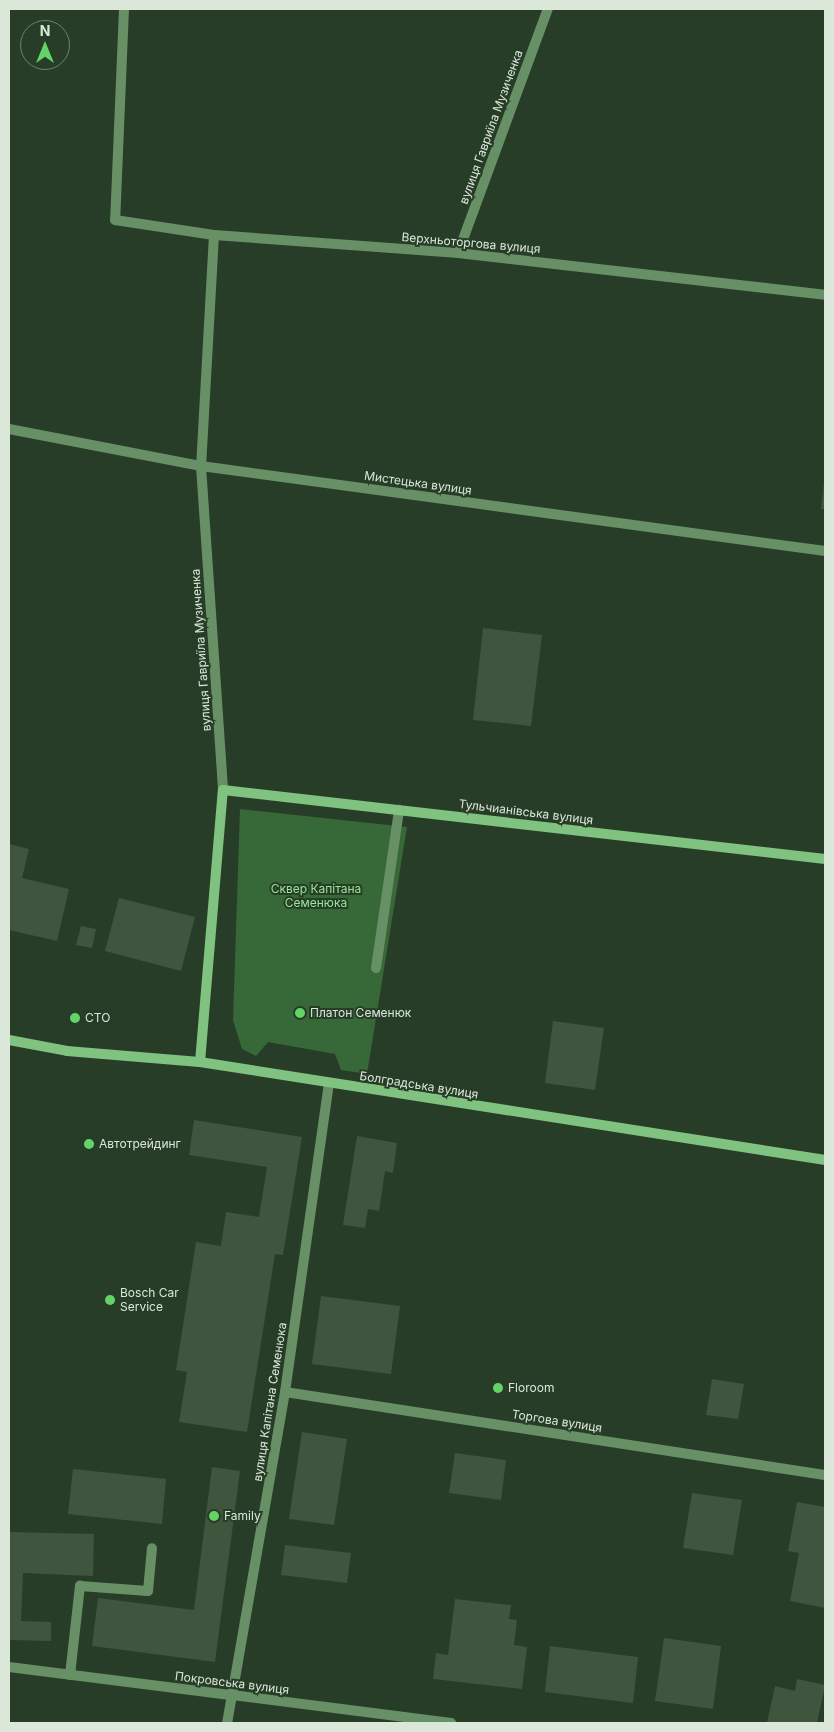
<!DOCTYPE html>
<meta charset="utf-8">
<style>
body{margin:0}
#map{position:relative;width:834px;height:1732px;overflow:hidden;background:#283d27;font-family:Inter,sans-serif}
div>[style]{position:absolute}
.green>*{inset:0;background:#376837}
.building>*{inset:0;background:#3f553e}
.service>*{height:10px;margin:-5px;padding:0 5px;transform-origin:5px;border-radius:5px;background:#679066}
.minor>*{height:10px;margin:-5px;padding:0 5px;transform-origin:5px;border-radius:5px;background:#679066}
.tertiary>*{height:10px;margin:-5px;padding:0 5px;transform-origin:5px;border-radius:5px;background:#679066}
.secondary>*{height:10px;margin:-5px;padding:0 5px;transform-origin:5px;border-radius:5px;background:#80c27f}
.dots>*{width:14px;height:14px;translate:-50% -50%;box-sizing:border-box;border:2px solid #283d27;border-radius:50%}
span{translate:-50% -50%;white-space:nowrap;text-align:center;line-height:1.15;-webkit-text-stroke:4px #283d27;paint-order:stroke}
.street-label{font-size:12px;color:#dae7d9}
.park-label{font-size:12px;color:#95e894}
.poi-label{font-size:12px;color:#dae7d9}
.left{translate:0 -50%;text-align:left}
.frame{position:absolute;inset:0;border:10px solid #dae7d9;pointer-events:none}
.north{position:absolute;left:20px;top:20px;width:50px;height:50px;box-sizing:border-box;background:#283d27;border:1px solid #6f816e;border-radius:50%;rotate:0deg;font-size:14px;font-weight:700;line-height:20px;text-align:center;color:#dae7d9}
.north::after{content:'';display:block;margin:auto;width:18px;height:22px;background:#65d467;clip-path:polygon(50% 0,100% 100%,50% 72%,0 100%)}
</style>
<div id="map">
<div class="green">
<i style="clip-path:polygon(240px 809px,407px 827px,367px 1074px,341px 1070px,335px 1054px,268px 1042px,256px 1056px,242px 1049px,233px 1020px)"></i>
</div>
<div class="building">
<i style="clip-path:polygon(824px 482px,825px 482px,825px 509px,821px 509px)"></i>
<i style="clip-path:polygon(483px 628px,542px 635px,531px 726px,473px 720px)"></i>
<i style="clip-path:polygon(9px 844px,29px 849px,22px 878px,69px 889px,57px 941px,9px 930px)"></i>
<i style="clip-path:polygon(119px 898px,195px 917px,181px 971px,105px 951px)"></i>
<i style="clip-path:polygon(81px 926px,96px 929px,92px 948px,76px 945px)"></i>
<i style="clip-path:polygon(553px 1021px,604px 1028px,595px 1090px,545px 1083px)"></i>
<i style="clip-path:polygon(194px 1120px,302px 1137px,283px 1255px,275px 1254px,247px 1432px,179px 1422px,187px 1372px,176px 1370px,196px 1242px,221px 1246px,226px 1212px,259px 1217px,267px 1167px,189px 1155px)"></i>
<i style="clip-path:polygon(357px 1136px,397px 1143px,393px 1173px,385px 1171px,379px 1211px,368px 1209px,365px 1228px,343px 1225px)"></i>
<i style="clip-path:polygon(321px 1296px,400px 1306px,391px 1374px,312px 1364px)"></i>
<i style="clip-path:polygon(712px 1379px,744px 1384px,738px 1419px,706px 1415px)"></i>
<i style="clip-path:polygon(302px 1432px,347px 1439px,334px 1525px,289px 1519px)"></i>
<i style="clip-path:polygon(455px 1453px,506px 1460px,501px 1500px,449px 1493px)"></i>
<i style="clip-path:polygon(212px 1467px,240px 1471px,215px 1662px,92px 1646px,98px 1598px,194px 1610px)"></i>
<i style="clip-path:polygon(73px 1469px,166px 1479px,162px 1524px,68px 1514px)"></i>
<i style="clip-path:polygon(692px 1493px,742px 1500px,733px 1555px,683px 1548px)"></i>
<i style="clip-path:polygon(797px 1502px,825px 1507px,825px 1608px,790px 1601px,799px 1553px,788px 1551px)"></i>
<i style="clip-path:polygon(9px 1532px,94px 1534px,93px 1576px,23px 1573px,21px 1621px,51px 1622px,51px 1641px,9px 1640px)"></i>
<i style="clip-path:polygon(285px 1545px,351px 1553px,347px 1583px,281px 1575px)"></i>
<i style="clip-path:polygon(455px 1599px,511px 1605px,509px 1619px,517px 1620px,514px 1645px,527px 1647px,522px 1689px,433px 1679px,436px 1653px,448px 1655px)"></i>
<i style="clip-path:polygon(664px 1638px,721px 1646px,713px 1709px,655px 1701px)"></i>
<i style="clip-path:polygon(550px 1646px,638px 1657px,633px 1703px,545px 1692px)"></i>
<i style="clip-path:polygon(797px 1679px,825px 1685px,817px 1723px,767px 1723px,775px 1686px,795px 1691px)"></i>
</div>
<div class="service">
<i style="left:376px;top:968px;width:160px;rotate:-81.7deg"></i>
<i style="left:70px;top:1675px;width:90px;rotate:-83.6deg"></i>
<i style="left:80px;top:1586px;width:68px;rotate:4.2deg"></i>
<i style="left:148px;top:1591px;width:43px;rotate:-84.7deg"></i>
</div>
<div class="minor">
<i style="left:124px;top:9px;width:211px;rotate:92.4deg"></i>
<i style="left:115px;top:220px;width:100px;rotate:8.6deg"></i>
<i style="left:214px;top:235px;width:245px;rotate:4.2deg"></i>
<i style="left:458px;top:253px;width:369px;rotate:6.5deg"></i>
<i style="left:214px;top:235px;width:231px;rotate:93.2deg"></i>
<i style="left:201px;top:466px;width:325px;rotate:86.1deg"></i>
<i style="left:458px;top:253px;width:260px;rotate:-69.8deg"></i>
<i style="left:9px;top:429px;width:196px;rotate:10.9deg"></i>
<i style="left:201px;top:466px;width:630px;rotate:7.76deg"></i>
<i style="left:285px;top:1392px;width:546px;rotate:8.74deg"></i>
<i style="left:9px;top:1667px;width:225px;rotate:7.2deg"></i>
<i style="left:232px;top:1695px;width:28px;rotate:100deg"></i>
</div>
<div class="tertiary">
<i style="left:329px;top:1083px;width:312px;rotate:98.1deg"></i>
<i style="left:285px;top:1392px;width:308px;rotate:99.9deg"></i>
<i style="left:232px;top:1695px;width:221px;rotate:7.3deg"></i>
</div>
<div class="secondary">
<i style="left:9px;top:1040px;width:59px;rotate:10.7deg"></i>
<i style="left:67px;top:1051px;width:133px;rotate:4.7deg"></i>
<i style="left:200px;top:1062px;width:633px;rotate:8.91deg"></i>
<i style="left:200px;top:1062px;width:273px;rotate:-85.2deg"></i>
<i style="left:223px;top:790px;width:606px;rotate:6.54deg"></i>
</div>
<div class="dots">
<i style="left:300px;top:1013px;background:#65d467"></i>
<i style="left:75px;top:1018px;background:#65d467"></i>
<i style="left:89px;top:1144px;background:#65d467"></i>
<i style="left:110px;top:1300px;background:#65d467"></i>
<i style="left:498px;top:1388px;background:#65d467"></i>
<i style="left:214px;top:1516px;background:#65d467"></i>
</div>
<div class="street-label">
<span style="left:491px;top:127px;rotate:-70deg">вулиця Гавриїла Музиченка</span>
<span style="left:471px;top:243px;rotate:5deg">Верхньоторгова вулиця</span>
<span style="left:418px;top:483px;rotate:8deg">Мистецька вулиця</span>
<span style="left:201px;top:650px;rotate:-94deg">вулиця Гавриїла Музиченка</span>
<span style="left:526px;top:812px;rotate:7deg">Тульчианівська вулиця</span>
<span style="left:419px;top:1085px;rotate:9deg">Болградська вулиця</span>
<span style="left:270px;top:1402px;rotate:-81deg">вулиця Капітана Семенюка</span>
<span style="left:557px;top:1421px;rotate:9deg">Торгова вулиця</span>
<span style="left:232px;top:1683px;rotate:7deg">Покровська вулиця</span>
</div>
<div class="park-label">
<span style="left:316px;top:896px">Сквер Капітана<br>Семенюка</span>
</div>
<div class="poi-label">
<span class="left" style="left:310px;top:1013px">Платон Семенюк</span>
<span class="left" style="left:85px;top:1018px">СТО</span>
<span class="left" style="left:99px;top:1144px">Автотрейдинг</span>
<span class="left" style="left:120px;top:1300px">Bosch Car<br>Service</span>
<span class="left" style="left:508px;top:1388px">Floroom</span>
<span class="left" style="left:224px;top:1516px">Family</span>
</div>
<div class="frame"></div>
<div class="north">N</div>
</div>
